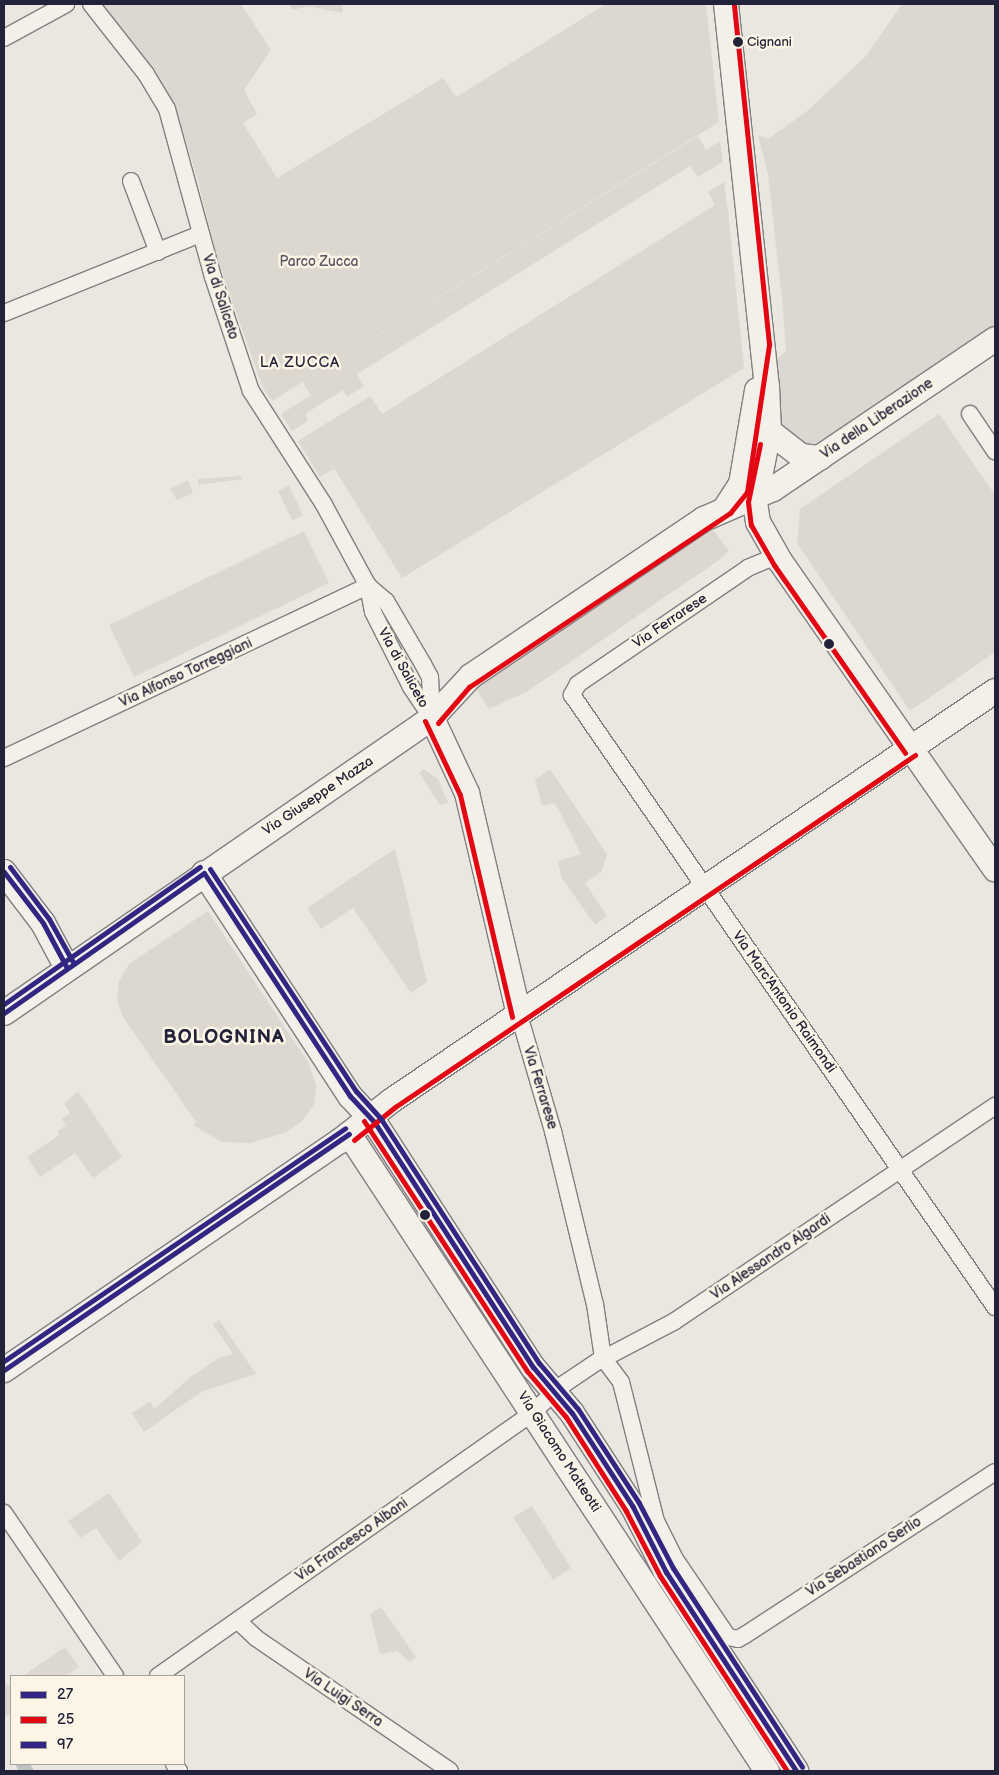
<!DOCTYPE html>
<style>
body{margin:0}
#map{position:relative;width:999px;height:1775px;overflow:hidden;background:#eae7e0;font-family:"Balsamiq Sans",sans-serif}
div>[style]{position:absolute}
.built>*{inset:0;background:#dcd7d1}
.green>*{inset:0;background:#dcd8d0}
.street-tunnel>*{height:16px;margin-top:-8px;transform-origin:0;background:repeating-linear-gradient(90deg,#c2c0bf 0 16px,transparent 0 24px)}
.roads{filter:drop-shadow(1px 0 #807f81) drop-shadow(-1px 0 #807f81) drop-shadow(0 1px #807f81) drop-shadow(0 -1px #807f81)}
.street>*{height:16px;margin:-8px;padding:0 8px;transform-origin:8px;border-radius:8px;background:#f3f0ea}
.secondary>*{height:24px;margin:-12px;padding:0 12px;transform-origin:12px;border-radius:12px;background:#f3f0ea}
.bus-1>*{height:5px;margin:-2.5px;padding:0 2.5px;transform-origin:2.5px;border-radius:2.5px;background:#312783}
.bus-2>*{height:5px;margin:-2.5px;padding:0 2.5px;transform-origin:2.5px;border-radius:2.5px;background:#e30613}
.bus-3>*{height:5px;margin:-2.5px;padding:0 2.5px;transform-origin:2.5px;border-radius:2.5px;background:#312783}
.dots>*{width:14px;height:14px;translate:-50% -50%;box-sizing:border-box;border:2px solid #fcf5e5;border-radius:50%}
span{translate:-50% -50%;white-space:nowrap;text-align:center;line-height:1.15;-webkit-text-stroke:5px #fcf5e5;paint-order:stroke}
.bus-label{font-size:13px;color:#22223b}
.left{translate:0 -50%;text-align:left}
.park-label{font-size:14px;color:#575564}
.street-label{font-size:14px;color:#22223b}
.neighbourhood-label{font-size:15px;color:#22223b;letter-spacing:1px}
.district-label{font-size:19px;color:#22223b;font-weight:700;letter-spacing:1px}
.frame{position:absolute;inset:0;border:5px solid #22223b;pointer-events:none}
.legend{position:absolute;left:10px;top:1675px;width:175px;height:90px;box-sizing:border-box;background:#fcf5e5;border:1px solid #a5a1a1;margin:0;padding:6px 9px;list-style:none;font-size:15px;color:#22223b}
.legend li{display:flex;align-items:center;gap:10px;height:25px}
.legend b{width:25px;border:1px solid #a5a1a1}
</style>
<div id="map">
<div class="built">
<i style="clip-path:polygon(104px 4px,241px 4px,271px 50px,244px 90px,257px 114px,229px 132px,243px 157px,199px 184px,180px 123px)"></i>
<i style="clip-path:polygon(902px 4px,995px 4px,995px 327px,815px 449px,795px 442px,778px 422px,777px 359px,786px 351px,783px 309px,768px 175px,758px 135px,768px 139px,806px 112px,866px 56px)"></i>
<i style="clip-path:polygon(698px 136px,706px 150px,311px 396px,303px 382px)"></i>
<i style="clip-path:polygon(728px 211px,744px 368px,402px 578px,322px 449px,375px 416px,382px 427px)"></i>
<i style="clip-path:polygon(939px 414px,995px 495px,995px 652px,910px 711px,797px 543px,800px 509px)"></i>
</div>
<div class="green">
<i style="clip-path:polygon(289px 4px,343px 4px,342px 13px,308px 6px,293px 10px)"></i>
<i style="clip-path:polygon(606px 4px,706px 4px,719px 122px,272px 401px,263px 388px,217px 259px,199px 184px,243px 157px,229px 132px,243px 123px,277px 178px,443px 78px,456px 97px)"></i>
<i style="clip-path:polygon(720px 141px,723px 162px,698px 177px,690px 166px,357px 374px,364px 386px,347px 397px,343px 390px,305px 414px,308px 421px,292px 431px,281px 414px)"></i>
<i style="clip-path:polygon(724px 182px,728px 211px,382px 427px,375px 416px,322px 449px,334px 469px,320px 477px,298px 441px,370px 396px,382px 414px,715px 205px,708px 192px)"></i>
<i style="clip-path:polygon(241px 476px,242px 479px,198px 485px,198px 479px)"></i>
<i style="clip-path:polygon(188px 480px,193px 493px,177px 500px,170px 489px)"></i>
<i style="clip-path:polygon(289px 485px,303px 516px,292px 520px,278px 491px)"></i>
<i style="clip-path:polygon(304px 531px,329px 583px,134px 677px,109px 625px)"></i>
<i style="clip-path:polygon(714px 531px,729px 551px,719px 560px,528px 691px,489px 709px,475px 687px,703px 532px)"></i>
<i style="clip-path:polygon(424px 769px,438px 779px,448px 803px,440px 805px,419px 773px)"></i>
<i style="clip-path:polygon(550px 769px,607px 854px,602px 871px,585px 883px,607px 916px,595px 925px,561px 877px,558px 861px,581px 854px,555px 803px,542px 806px,535px 780px)"></i>
<i style="clip-path:polygon(395px 849px,427px 982px,411px 993px,353px 908px,321px 929px,307px 908px)"></i>
<i style="clip-path:polygon(208px 911px,309px 1064px,316px 1085px,314px 1104px,302px 1121px,287px 1132px,251px 1143px,222px 1142px,193px 1125px,196px 1122px,123px 1017px,117px 1000px,119px 981px,129px 964px)"></i>
<i style="clip-path:polygon(78px 1091px,122px 1157px,93px 1178px,75px 1153px,40px 1177px,27px 1157px,59px 1135px,57px 1131px,66px 1126px,62px 1119px,70px 1113px,64px 1104px)"></i>
<i style="clip-path:polygon(219px 1320px,256px 1374px,201px 1392px,144px 1432px,132px 1413px,150px 1401px,154px 1409px,192px 1376px,220px 1357px,233px 1354px,213px 1324px)"></i>
<i style="clip-path:polygon(109px 1493px,142px 1542px,119px 1561px,96px 1528px,80px 1538px,68px 1521px)"></i>
<i style="clip-path:polygon(532px 1506px,571px 1568px,553px 1580px,513px 1517px)"></i>
<i style="clip-path:polygon(381px 1607px,416px 1657px,410px 1662px,397px 1651px,380px 1654px,370px 1614px)"></i>
<i style="clip-path:polygon(65px 1647px,79px 1667px,65px 1676px,23px 1676px)"></i>
<i style="clip-path:polygon(4px 1680px,8px 1686px,11px 1684px,11px 1713px,4px 1718px)"></i>
</div>
<div class="street-tunnel">
<i style="left:19px;top:1771px;width:13px;rotate:-32deg"></i>
</div>
<div class="roads">
<div class="street">
<i style="left:91px;top:4px;width:89px;rotate:51.8deg"></i>
<i style="left:146px;top:74px;width:41px;rotate:59deg"></i>
<i style="left:167px;top:109px;width:174px;rotate:74.7deg"></i>
<i style="left:213px;top:277px;width:120px;rotate:71.6deg"></i>
<i style="left:251px;top:391px;width:133px;rotate:57.3deg"></i>
<i style="left:323px;top:503px;width:94px;rotate:61.5deg"></i>
<i style="left:368px;top:586px;width:26px;rotate:79deg"></i>
<i style="left:373px;top:612px;width:84px;rotate:63.1deg"></i>
<i style="left:411px;top:687px;width:37px;rotate:56deg"></i>
<i style="left:4px;top:38px;width:71px;rotate:-28.7deg"></i>
<i style="left:131px;top:181px;width:76px;rotate:69.2deg"></i>
<i style="left:4px;top:313px;width:212px;rotate:-21.9deg"></i>
<i style="left:970px;top:414px;width:45px;rotate:56deg"></i>
<i style="left:780px;top:561px;width:11px;rotate:-170deg"></i>
<i style="left:769px;top:559px;width:23px;rotate:157deg"></i>
<i style="left:748px;top:568px;width:206px;rotate:145.7deg"></i>
<i style="left:578px;top:684px;width:13px;rotate:119deg"></i>
<i style="left:572px;top:695px;width:744px;rotate:55.35deg"></i>
<i style="left:368px;top:586px;width:23px;rotate:40deg"></i>
<i style="left:386px;top:601px;width:73px;rotate:59.6deg"></i>
<i style="left:423px;top:664px;width:15px;rotate:62deg"></i>
<i style="left:430px;top:677px;width:41px;rotate:87.2deg"></i>
<i style="left:4px;top:758px;width:403px;rotate:-25.3deg"></i>
<i style="left:519px;top:1015px;width:121px;rotate:73.7deg"></i>
<i style="left:553px;top:1131px;width:178px;rotate:76.4deg"></i>
<i style="left:595px;top:1304px;width:55px;rotate:81.6deg"></i>
<i style="left:603px;top:1358px;width:30px;rotate:53deg"></i>
<i style="left:621px;top:1382px;width:143px;rotate:75.9deg"></i>
<i style="left:656px;top:1521px;width:42px;rotate:63.4deg"></i>
<i style="left:675px;top:1559px;width:94px;rotate:55.8deg"></i>
<i style="left:728px;top:1637px;width:10px;rotate:11deg"></i>
<i style="left:738px;top:1639px;width:8px;rotate:-30deg"></i>
<i style="left:745px;top:1635px;width:298px;rotate:-33.1deg"></i>
<i style="left:4px;top:1513px;width:197px;rotate:55.7deg"></i>
<i style="left:238px;top:1621px;width:25px;rotate:43deg"></i>
<i style="left:256px;top:1638px;width:235px;rotate:34.4deg"></i>
<i style="left:158px;top:1676px;width:451px;rotate:-35.1deg"></i>
<i style="left:527px;top:1417px;width:50px;rotate:-41.7deg"></i>
<i style="left:564px;top:1384px;width:40px;rotate:-34deg"></i>
<i style="left:597px;top:1362px;width:88px;rotate:-27.7deg"></i>
<i style="left:675px;top:1321px;width:386px;rotate:-33.9deg"></i>
<i style="left:174px;top:1764px;width:9px;rotate:54deg"></i>
</div>
<div class="secondary">
<i style="left:726px;top:4px;width:384px;rotate:83.9deg"></i>
<i style="left:767px;top:386px;width:45px;rotate:87.5deg"></i>
<i style="left:769px;top:431px;width:73px;rotate:101deg"></i>
<i style="left:755px;top:503px;width:19px;rotate:81deg"></i>
<i style="left:758px;top:522px;width:45px;rotate:60.6deg"></i>
<i style="left:780px;top:561px;width:376px;rotate:55.1deg"></i>
<i style="left:769px;top:431px;width:41px;rotate:38deg"></i>
<i style="left:801px;top:456px;width:19px;rotate:6deg"></i>
<i style="left:726px;top:507px;width:27px;rotate:-57deg"></i>
<i style="left:741px;top:484px;width:95px;rotate:-80.3deg"></i>
<i style="left:432px;top:718px;width:83px;rotate:65deg"></i>
<i style="left:467px;top:793px;width:228px;rotate:76.8deg"></i>
<i style="left:4px;top:872px;width:64px;rotate:52.6deg"></i>
<i style="left:43px;top:923px;width:51px;rotate:61.9deg"></i>
<i style="left:204px;top:873px;width:267px;rotate:56.8deg"></i>
<i style="left:350px;top:1096px;width:37px;rotate:47deg"></i>
<i style="left:375px;top:1123px;width:291px;rotate:57.1deg"></i>
<i style="left:533px;top:1367px;width:60px;rotate:49.7deg"></i>
<i style="left:572px;top:1413px;width:112px;rotate:57deg"></i>
<i style="left:633px;top:1507px;width:73px;rotate:63.1deg"></i>
<i style="left:666px;top:1572px;width:238px;rotate:56.8deg"></i>
<i style="left:4px;top:1013px;width:520px;rotate:-34.58deg"></i>
<i style="left:432px;top:718px;width:57px;rotate:-47.1deg"></i>
<i style="left:471px;top:676px;width:281px;rotate:-34deg"></i>
<i style="left:704px;top:519px;width:75px;rotate:-23.5deg"></i>
<i style="left:773px;top:489px;width:268px;rotate:-34deg"></i>
<i style="left:349px;top:1134px;width:762px;rotate:56.73deg"></i>
<i style="left:4px;top:1370px;width:407px;rotate:-34.3deg"></i>
<i style="left:340px;top:1141px;width:65px;rotate:-38.1deg"></i>
<i style="left:391px;top:1101px;width:730px;rotate:-34.17deg"></i>
</div>
</div>
<div class="bus-1">
<i style="left:4px;top:872px;width:64px;rotate:52.6deg"></i>
<i style="left:43px;top:923px;width:51px;rotate:61.9deg"></i>
<i style="left:204px;top:873px;width:267px;rotate:56.8deg"></i>
<i style="left:350px;top:1096px;width:37px;rotate:47deg"></i>
<i style="left:375px;top:1123px;width:291px;rotate:57.1deg"></i>
<i style="left:533px;top:1367px;width:60px;rotate:49.7deg"></i>
<i style="left:572px;top:1413px;width:112px;rotate:57deg"></i>
<i style="left:633px;top:1507px;width:73px;rotate:63.1deg"></i>
<i style="left:666px;top:1572px;width:238px;rotate:56.8deg"></i>
<i style="left:4px;top:1013px;width:244px;rotate:-35deg"></i>
<i style="left:4px;top:1370px;width:418px;rotate:-34.4deg"></i>
</div>
<div class="bus-2">
<i style="left:760px;top:444px;width:59px;rotate:101.7deg"></i>
<i style="left:748px;top:502px;width:23px;rotate:83deg"></i>
<i style="left:751px;top:525px;width:46px;rotate:60.1deg"></i>
<i style="left:774px;top:565px;width:229px;rotate:55.1deg"></i>
<i style="left:425px;top:721px;width:82px;rotate:64.7deg"></i>
<i style="left:460px;top:795px;width:228px;rotate:76.8deg"></i>
<i style="left:438px;top:723px;width:48px;rotate:-49.3deg"></i>
<i style="left:469px;top:687px;width:314px;rotate:-33.7deg"></i>
<i style="left:730px;top:513px;width:27px;rotate:-51deg"></i>
<i style="left:747px;top:492px;width:150px;rotate:-81.5deg"></i>
<i style="left:769px;top:344px;width:342px;rotate:-95.9deg"></i>
<i style="left:364px;top:1121px;width:298px;rotate:56.9deg"></i>
<i style="left:527px;top:1371px;width:60px;rotate:49.7deg"></i>
<i style="left:566px;top:1417px;width:112px;rotate:57.4deg"></i>
<i style="left:626px;top:1511px;width:73px;rotate:62.4deg"></i>
<i style="left:660px;top:1576px;width:233px;rotate:56.9deg"></i>
<i style="left:354px;top:1140px;width:53px;rotate:-38.8deg"></i>
<i style="left:395px;top:1107px;width:628px;rotate:-34.09deg"></i>
</div>
<div class="bus-3">
<i style="left:10px;top:867px;width:65px;rotate:53.1deg"></i>
<i style="left:49px;top:919px;width:51px;rotate:60.9deg"></i>
<i style="left:210px;top:869px;width:266px;rotate:56.7deg"></i>
<i style="left:356px;top:1091px;width:38px;rotate:48deg"></i>
<i style="left:381px;top:1119px;width:291px;rotate:57.1deg"></i>
<i style="left:539px;top:1363px;width:60px;rotate:49.7deg"></i>
<i style="left:578px;top:1409px;width:112px;rotate:57deg"></i>
<i style="left:639px;top:1503px;width:73px;rotate:62.4deg"></i>
<i style="left:673px;top:1568px;width:237px;rotate:57deg"></i>
<i style="left:4px;top:1004px;width:239px;rotate:-35deg"></i>
<i style="left:4px;top:1361px;width:413px;rotate:-34.3deg"></i>
</div>
<div class="dots">
<i style="left:738px;top:42px;background:#22223b"></i>
<i style="left:829px;top:644px;background:#22223b"></i>
<i style="left:425px;top:1215px;background:#22223b"></i>
</div>
<div class="bus-label">
<span class="left" style="left:747px;top:42px">Cignani</span>
</div>
<div class="park-label">
<span style="left:319px;top:262px">Parco Zucca</span>
</div>
<div class="street-label">
<span style="left:220px;top:297px;rotate:72deg">Via di Saliceto</span>
<span style="left:877px;top:419px;rotate:-34deg">Via della Liberazione</span>
<span style="left:670px;top:621px;rotate:-34deg">Via Ferrarese</span>
<span style="left:403px;top:668px;rotate:61deg">Via di Saliceto</span>
<span style="left:186px;top:673px;rotate:-25deg">Via Alfonso Torreggiani</span>
<span style="left:318px;top:796px;rotate:-34deg">Via Giuseppe Mazza</span>
<span style="left:784px;top:1002px;rotate:55deg">Via Marc'Antonio Raimondi</span>
<span style="left:540px;top:1088px;rotate:73deg">Via Ferrarese</span>
<span style="left:771px;top:1257px;rotate:-34deg">Via Alessandro Algardi</span>
<span style="left:559px;top:1452px;rotate:57deg">Via Giacomo Matteotti</span>
<span style="left:352px;top:1540px;rotate:-35deg">Via Francesco Albani</span>
<span style="left:864px;top:1557px;rotate:-33deg">Via Sebastiano Serlio</span>
<span style="left:343px;top:1698px;rotate:34deg">Via Luigi Serra</span>
</div>
<div class="neighbourhood-label">
<span style="left:300px;top:363px">LA ZUCCA</span>
</div>
<div class="district-label">
<span style="left:224px;top:1038px">BOLOGNINA</span>
</div>
<div class="frame"></div>
<ul class="legend">
<li><b style="height:6px;background:#312783"></b>27</li>
<li><b style="height:6px;background:#e30613"></b>25</li>
<li><b style="height:6px;background:#312783"></b>97</li>
</ul>
</div>
